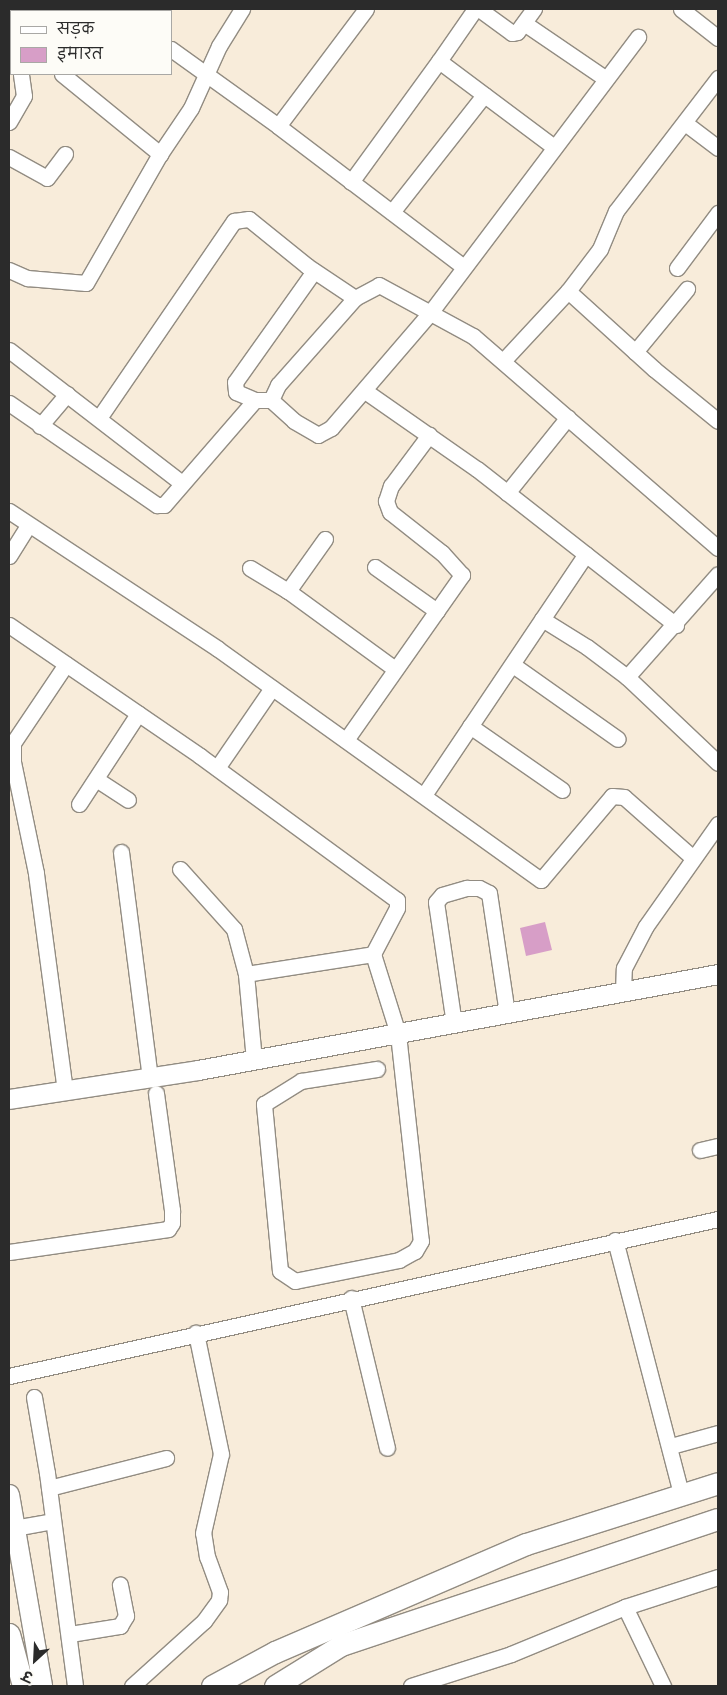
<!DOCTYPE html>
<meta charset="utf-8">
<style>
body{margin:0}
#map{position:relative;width:727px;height:1695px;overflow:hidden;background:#f8ecda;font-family:"Gochi Hand","Playpen Sans Deva",sans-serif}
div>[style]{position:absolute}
.building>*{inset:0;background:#d79ec7}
.roads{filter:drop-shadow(1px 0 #928c82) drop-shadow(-1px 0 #928c82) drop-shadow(0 1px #928c82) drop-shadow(0 -1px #928c82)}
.minor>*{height:15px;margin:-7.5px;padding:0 7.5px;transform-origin:7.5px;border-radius:7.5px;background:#fff}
.tertiary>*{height:19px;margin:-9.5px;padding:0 9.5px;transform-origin:9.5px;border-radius:9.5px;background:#fff}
.secondary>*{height:21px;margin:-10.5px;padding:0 10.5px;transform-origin:10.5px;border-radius:10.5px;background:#fff}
span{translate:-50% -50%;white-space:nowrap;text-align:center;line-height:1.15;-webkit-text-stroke:4px #fdfcf7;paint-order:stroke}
.frame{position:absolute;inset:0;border:10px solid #2b2b2b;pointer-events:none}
.legend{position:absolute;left:10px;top:10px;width:162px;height:65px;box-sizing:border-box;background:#fdfcf7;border:1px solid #a9a8a5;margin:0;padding:6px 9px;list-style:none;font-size:15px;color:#2b2b2b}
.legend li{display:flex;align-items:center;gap:10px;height:25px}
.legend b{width:25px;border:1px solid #a9a8a5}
.north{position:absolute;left:10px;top:1635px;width:50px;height:50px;-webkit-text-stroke:4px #fdfcf7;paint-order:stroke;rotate:205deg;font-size:14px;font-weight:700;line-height:20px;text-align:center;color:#2b2b2b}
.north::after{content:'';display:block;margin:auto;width:18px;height:22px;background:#2b2b2b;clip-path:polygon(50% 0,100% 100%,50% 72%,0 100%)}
</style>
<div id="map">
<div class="building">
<i style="clip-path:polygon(545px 922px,552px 950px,526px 956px,520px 928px)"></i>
</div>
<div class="roads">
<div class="minor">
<i style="left:13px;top:9px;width:2px;rotate:90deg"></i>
<i style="left:122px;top:9px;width:4px;rotate:34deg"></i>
<i style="left:366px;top:9px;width:146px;rotate:126.9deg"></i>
<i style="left:278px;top:126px;width:233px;rotate:37.2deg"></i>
<i style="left:475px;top:9px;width:63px;rotate:124.7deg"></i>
<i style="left:439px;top:61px;width:144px;rotate:36.8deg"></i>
<i style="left:479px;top:9px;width:41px;rotate:36deg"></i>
<i style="left:512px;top:33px;width:5px;rotate:-11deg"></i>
<i style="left:517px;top:32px;width:29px;rotate:-54deg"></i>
<i style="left:681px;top:9px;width:47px;rotate:38.1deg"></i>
<i style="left:524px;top:23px;width:99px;rotate:34.3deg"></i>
<i style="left:171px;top:49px;width:132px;rotate:35.7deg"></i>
<i style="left:62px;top:74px;width:127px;rotate:39.2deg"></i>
<i style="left:9px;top:122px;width:30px;rotate:-60deg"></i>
<i style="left:24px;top:96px;width:22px;rotate:-98deg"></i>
<i style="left:685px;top:123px;width:41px;rotate:37.1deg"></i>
<i style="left:9px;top:157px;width:43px;rotate:28.9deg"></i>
<i style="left:47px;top:178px;width:30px;rotate:-53deg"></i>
<i style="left:351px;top:182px;width:150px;rotate:-54deg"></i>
<i style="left:392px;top:212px;width:149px;rotate:-51.8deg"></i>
<i style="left:677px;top:268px;width:69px;rotate:-53.3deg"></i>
<i style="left:9px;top:270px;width:20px;rotate:24deg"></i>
<i style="left:27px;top:278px;width:59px;rotate:4.8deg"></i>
<i style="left:86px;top:283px;width:149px;rotate:-60.2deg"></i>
<i style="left:160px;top:154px;width:55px;rotate:-56deg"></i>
<i style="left:191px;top:108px;width:68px;rotate:-65.7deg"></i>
<i style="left:219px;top:46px;width:44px;rotate:-58.1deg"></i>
<i style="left:314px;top:271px;width:136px;rotate:125.4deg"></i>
<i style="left:235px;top:382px;width:10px;rotate:84deg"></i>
<i style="left:236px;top:392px;width:21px;rotate:23deg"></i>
<i style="left:255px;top:400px;width:16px"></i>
<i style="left:271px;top:400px;width:31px;rotate:42deg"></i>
<i style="left:294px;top:421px;width:28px;rotate:30deg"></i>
<i style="left:318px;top:435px;width:15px;rotate:-28deg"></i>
<i style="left:331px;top:428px;width:152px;rotate:-49.3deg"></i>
<i style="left:430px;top:313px;width:346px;rotate:-53deg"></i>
<i style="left:568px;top:291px;width:53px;rotate:-52.7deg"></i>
<i style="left:600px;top:249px;width:41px;rotate:-67.2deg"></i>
<i style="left:616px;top:211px;width:168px;rotate:-52.5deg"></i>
<i style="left:9px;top:350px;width:218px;rotate:37.6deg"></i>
<i style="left:635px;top:352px;width:82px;rotate:-50.5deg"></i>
<i style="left:503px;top:361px;width:96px;rotate:-47.1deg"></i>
<i style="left:568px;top:291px;width:116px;rotate:42.2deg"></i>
<i style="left:654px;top:369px;width:82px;rotate:39.1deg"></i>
<i style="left:365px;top:391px;width:136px;rotate:34.9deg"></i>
<i style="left:477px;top:469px;width:253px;rotate:38.1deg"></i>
<i style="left:271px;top:400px;width:17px;rotate:-65deg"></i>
<i style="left:278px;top:385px;width:116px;rotate:-48.5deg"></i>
<i style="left:355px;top:298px;width:27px;rotate:-28deg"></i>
<i style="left:379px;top:285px;width:107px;rotate:28.5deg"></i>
<i style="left:473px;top:336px;width:324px;rotate:40.9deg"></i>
<i style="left:9px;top:403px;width:180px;rotate:34.6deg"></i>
<i style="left:157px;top:505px;width:7px"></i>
<i style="left:164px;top:505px;width:139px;rotate:-49.1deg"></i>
<i style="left:99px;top:418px;width:239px;rotate:-55.6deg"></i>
<i style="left:234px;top:221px;width:15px;rotate:-8deg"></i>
<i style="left:249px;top:219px;width:75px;rotate:39deg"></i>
<i style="left:307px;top:266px;width:58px;rotate:33.7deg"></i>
<i style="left:40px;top:426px;width:42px;rotate:-49.8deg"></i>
<i style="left:507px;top:493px;width:97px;rotate:-51.2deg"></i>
<i style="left:9px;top:511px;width:250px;rotate:33.4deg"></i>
<i style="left:218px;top:649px;width:397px;rotate:35.6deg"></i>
<i style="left:541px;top:880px;width:110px;rotate:-49.8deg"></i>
<i style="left:612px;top:796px;width:12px;rotate:5deg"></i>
<i style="left:624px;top:797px;width:92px;rotate:41.5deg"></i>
<i style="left:325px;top:539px;width:64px;rotate:125.4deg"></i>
<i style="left:288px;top:591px;width:132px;rotate:36.1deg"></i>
<i style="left:9px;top:556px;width:36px;rotate:-58deg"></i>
<i style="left:375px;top:567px;width:76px;rotate:35.4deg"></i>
<i style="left:250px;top:568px;width:44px;rotate:31.2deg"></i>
<i style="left:542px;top:619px;width:53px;rotate:31.9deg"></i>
<i style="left:587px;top:647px;width:50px;rotate:36.9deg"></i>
<i style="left:627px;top:677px;width:125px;rotate:43.4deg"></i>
<i style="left:9px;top:625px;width:232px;rotate:34.4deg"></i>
<i style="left:200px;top:756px;width:244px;rotate:36.2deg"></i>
<i style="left:397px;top:900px;width:8px;rotate:90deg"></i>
<i style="left:397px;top:908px;width:52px;rotate:117.6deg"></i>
<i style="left:373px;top:954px;width:84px;rotate:72.6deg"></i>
<i style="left:398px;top:1034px;width:208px;rotate:83.7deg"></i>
<i style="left:421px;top:1241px;width:12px;rotate:121deg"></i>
<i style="left:415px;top:1251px;width:18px;rotate:151deg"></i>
<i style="left:399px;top:1260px;width:106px;rotate:168.6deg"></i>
<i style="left:295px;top:1281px;width:18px;rotate:-146deg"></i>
<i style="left:280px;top:1271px;width:168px;rotate:-95.5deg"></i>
<i style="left:264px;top:1104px;width:44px;rotate:-31.9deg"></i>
<i style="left:301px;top:1081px;width:77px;rotate:-9deg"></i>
<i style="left:513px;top:665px;width:128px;rotate:35.2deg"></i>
<i style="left:627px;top:677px;width:137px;rotate:-48.5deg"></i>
<i style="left:470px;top:726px;width:112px;rotate:34.8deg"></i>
<i style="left:346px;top:740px;width:202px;rotate:-54.9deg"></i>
<i style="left:462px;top:575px;width:30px;rotate:-132deg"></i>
<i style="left:442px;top:553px;width:66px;rotate:-141.7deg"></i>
<i style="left:390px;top:512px;width:12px;rotate:-110deg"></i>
<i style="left:386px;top:501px;width:16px;rotate:-72deg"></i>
<i style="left:391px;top:486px;width:64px;rotate:-53.3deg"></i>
<i style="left:217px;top:768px;width:97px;rotate:-55.5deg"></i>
<i style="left:96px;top:779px;width:38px;rotate:33deg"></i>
<i style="left:424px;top:795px;width:290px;rotate:-56.1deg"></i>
<i style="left:79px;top:804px;width:108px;rotate:-56.8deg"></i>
<i style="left:121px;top:852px;width:227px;rotate:82.7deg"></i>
<i style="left:180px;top:869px;width:81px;rotate:48deg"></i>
<i style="left:234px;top:929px;width:47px;rotate:75.1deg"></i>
<i style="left:246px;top:974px;width:86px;rotate:84.7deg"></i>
<i style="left:246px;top:974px;width:129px;rotate:-8.9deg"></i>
<i style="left:623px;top:992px;width:24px;rotate:-88deg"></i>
<i style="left:624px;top:968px;width:47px;rotate:-62.4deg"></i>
<i style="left:646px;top:926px;width:125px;rotate:-54.8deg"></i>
<i style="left:454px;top:1024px;width:123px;rotate:-98.4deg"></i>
<i style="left:436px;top:902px;width:9px;rotate:-49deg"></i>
<i style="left:442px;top:895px;width:26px;rotate:-16deg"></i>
<i style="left:467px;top:888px;width:12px"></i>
<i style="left:479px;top:888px;width:11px;rotate:27deg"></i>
<i style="left:489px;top:893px;width:122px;rotate:81.5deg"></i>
<i style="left:65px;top:1091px;width:220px;rotate:-97.6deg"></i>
<i style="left:36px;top:873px;width:113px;rotate:-101.7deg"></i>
<i style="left:13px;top:762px;width:19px;rotate:-90deg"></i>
<i style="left:13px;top:743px;width:95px;rotate:-56.1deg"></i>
<i style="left:700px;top:1150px;width:18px;rotate:-13deg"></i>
<i style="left:615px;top:1240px;width:262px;rotate:75.4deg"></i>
<i style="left:9px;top:1252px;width:161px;rotate:-8.2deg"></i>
<i style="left:168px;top:1229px;width:7px;rotate:-56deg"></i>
<i style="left:172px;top:1223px;width:13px;rotate:-90deg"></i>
<i style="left:172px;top:1210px;width:118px;rotate:-97.8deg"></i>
<i style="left:351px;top:1298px;width:154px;rotate:76.5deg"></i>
<i style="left:9px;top:1376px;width:726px;rotate:-12.49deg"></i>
<i style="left:34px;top:1397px;width:77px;rotate:80.3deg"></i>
<i style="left:47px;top:1473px;width:215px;rotate:82.5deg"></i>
<i style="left:671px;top:1446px;width:49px;rotate:-15.5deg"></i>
<i style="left:49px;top:1488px;width:121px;rotate:-14.4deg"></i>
<i style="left:14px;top:1528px;width:39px;rotate:-10deg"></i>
<i style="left:625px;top:1607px;width:88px;rotate:64.3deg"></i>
<i style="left:70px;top:1634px;width:51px;rotate:-9.1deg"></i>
<i style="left:120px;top:1626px;width:12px;rotate:-59deg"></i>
<i style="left:126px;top:1616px;width:32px;rotate:-101deg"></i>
<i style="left:132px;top:1686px;width:97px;rotate:-42.1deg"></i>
<i style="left:204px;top:1621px;width:26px;rotate:-54deg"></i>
<i style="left:219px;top:1600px;width:8px;rotate:-83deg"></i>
<i style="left:220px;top:1592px;width:37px;rotate:-110deg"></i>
<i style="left:207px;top:1557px;width:24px;rotate:-99deg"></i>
<i style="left:203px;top:1533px;width:81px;rotate:-77.2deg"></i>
<i style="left:221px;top:1454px;width:124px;rotate:-101.7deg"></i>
<i style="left:411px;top:1686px;width:105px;rotate:-17.7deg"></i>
<i style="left:511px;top:1654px;width:123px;rotate:-22.4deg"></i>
<i style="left:625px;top:1607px;width:98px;rotate:-17.9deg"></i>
</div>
<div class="tertiary">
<i style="left:9px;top:1099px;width:191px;rotate:-8.7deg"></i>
<i style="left:198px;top:1070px;width:529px;rotate:-10.46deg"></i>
<i style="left:9px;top:1494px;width:195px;rotate:80.2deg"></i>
</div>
<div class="secondary">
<i style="left:9px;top:1634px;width:54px;rotate:74.9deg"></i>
<i style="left:212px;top:1686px;width:72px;rotate:-28.4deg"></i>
<i style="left:275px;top:1652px;width:273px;rotate:-23.3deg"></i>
<i style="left:526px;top:1544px;width:201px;rotate:-17.6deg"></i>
<i style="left:275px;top:1686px;width:78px;rotate:-31.8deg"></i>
<i style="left:341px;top:1645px;width:397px;rotate:-18.5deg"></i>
</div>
</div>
<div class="frame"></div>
<ul class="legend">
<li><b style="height:6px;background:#fff"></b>सड़क</li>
<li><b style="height:14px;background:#d79ec7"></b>इमारत</li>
</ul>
<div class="north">उ</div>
</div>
